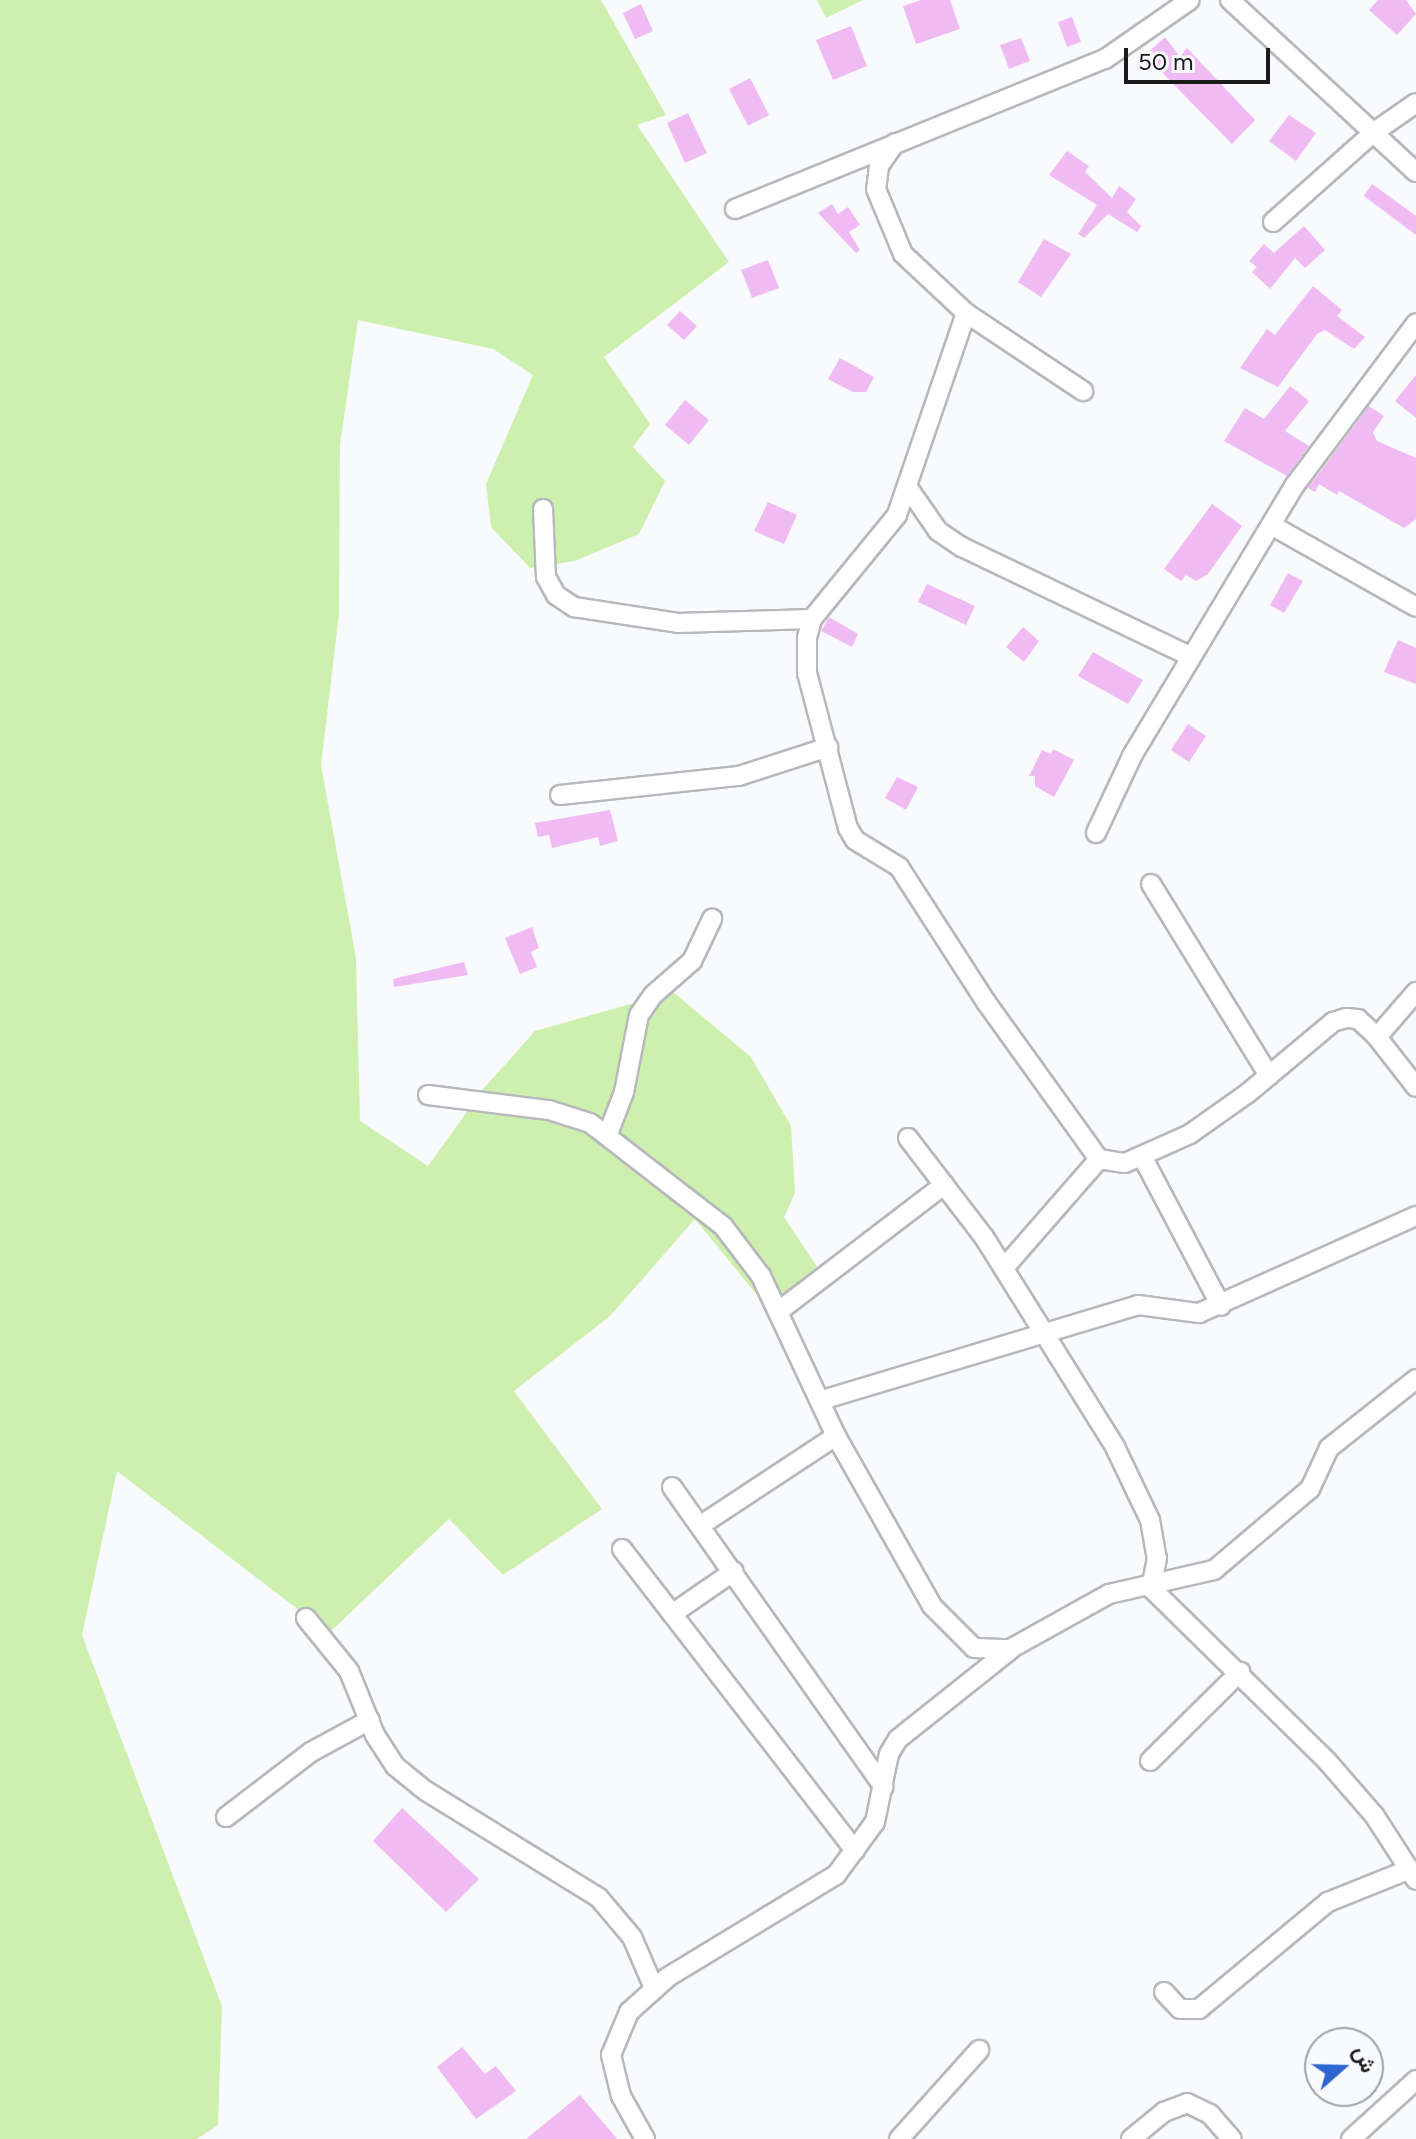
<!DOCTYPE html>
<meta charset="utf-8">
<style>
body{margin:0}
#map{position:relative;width:1416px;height:2139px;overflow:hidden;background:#f9fafd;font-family:Figtree,Vazirmatn,sans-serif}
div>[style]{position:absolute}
.green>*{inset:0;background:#cef0af}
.building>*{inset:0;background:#f0bbf3}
.roads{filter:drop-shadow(2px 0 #b7b8bb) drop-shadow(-2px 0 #b7b8bb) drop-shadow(0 2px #b7b8bb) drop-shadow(0 -2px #b7b8bb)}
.minor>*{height:18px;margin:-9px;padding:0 9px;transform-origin:9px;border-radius:9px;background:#fff}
span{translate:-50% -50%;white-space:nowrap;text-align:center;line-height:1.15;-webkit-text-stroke:8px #f9fafd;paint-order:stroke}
.north{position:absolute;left:1304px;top:2027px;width:80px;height:80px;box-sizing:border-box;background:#f9fafd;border:2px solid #a0a1a3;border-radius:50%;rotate:70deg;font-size:22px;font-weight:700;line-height:32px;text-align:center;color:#1b1b1c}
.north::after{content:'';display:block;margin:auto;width:28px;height:36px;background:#2d65d3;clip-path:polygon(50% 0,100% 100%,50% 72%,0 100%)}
.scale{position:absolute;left:1124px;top:48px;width:146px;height:36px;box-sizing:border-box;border:4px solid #1b1b1c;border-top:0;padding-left:10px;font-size:24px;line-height:28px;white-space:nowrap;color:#1b1b1c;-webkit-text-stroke:6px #f9fafd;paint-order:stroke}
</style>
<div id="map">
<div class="green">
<i style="clip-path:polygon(0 0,601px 0,666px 115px,637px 125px,729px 262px,604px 357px,650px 424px,633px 447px,665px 481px,639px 534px,575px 561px,530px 568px,491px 527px,486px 484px,533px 375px,493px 349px,358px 320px,340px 445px,339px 614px,321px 765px,356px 958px,360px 1121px,428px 1166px,484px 1088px,535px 1031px,673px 992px,751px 1057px,791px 1126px,795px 1193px,784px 1217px,819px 1270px,765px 1305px,695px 1219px,610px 1316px,514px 1391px,602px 1509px,503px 1575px,449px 1519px,329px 1633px,117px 1471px,82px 1635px,222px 2006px,218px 2125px,197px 2139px,0 2139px)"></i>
<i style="clip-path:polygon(817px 0,863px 0,826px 18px)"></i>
</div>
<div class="building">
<i style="clip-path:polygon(921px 0,950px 0,960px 29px,916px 44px,903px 6px)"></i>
<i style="clip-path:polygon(1378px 0,1406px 0,1416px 14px,1397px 35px,1369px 10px)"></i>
<i style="clip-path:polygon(641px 4px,653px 31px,635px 39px,623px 13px)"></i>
<i style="clip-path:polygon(1072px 17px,1081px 42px,1067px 47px,1058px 22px)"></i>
<i style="clip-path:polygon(851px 26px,867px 66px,833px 80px,816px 40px)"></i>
<i style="clip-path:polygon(1165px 37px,1180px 57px,1187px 48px,1255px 120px,1232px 144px,1145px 55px)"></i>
<i style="clip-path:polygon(1021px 38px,1030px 61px,1009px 69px,1000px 45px)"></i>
<i style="clip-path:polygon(750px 78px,769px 115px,748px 126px,729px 89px)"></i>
<i style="clip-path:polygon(688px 113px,707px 153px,685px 163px,667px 123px)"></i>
<i style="clip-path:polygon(1289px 115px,1316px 133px,1296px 161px,1269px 141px)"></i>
<i style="clip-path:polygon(1067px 151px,1089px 166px,1085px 172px,1112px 198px,1119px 186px,1136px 199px,1127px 212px,1141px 226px,1137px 232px,1108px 214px,1084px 238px,1078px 234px,1097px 205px,1049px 175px)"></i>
<i style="clip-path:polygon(1372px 184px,1416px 216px,1416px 235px,1364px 196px)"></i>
<i style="clip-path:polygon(832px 204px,838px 214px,848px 207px,860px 225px,849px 232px,860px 250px,856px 253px,818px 213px)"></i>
<i style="clip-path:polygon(1304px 226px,1325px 250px,1305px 268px,1295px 258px,1270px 289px,1252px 272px,1257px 267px,1249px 261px,1264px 244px,1274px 253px)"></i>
<i style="clip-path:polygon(1044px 239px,1071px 254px,1041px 297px,1018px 282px)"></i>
<i style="clip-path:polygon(768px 260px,779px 288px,752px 298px,741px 270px)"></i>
<i style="clip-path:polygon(1313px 286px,1342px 310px,1337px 316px,1365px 337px,1354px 349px,1325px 330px,1317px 334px,1278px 387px,1240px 368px,1267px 329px,1275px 335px)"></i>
<i style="clip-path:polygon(680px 311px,697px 326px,684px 340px,667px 325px)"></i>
<i style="clip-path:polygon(840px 358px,874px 377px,866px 392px,853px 392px,828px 379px)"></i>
<i style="clip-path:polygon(1416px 375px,1416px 418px,1395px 401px)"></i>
<i style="clip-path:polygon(1290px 386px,1309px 401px,1285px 431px,1309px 446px,1287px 476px,1224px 441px,1245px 408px,1264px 419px)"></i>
<i style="clip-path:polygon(685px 400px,709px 420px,689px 445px,665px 425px)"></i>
<i style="clip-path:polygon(1369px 406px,1384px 416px,1373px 432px,1377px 441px,1416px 458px,1416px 519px,1404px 528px,1339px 491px,1337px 495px,1319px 484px,1315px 492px,1308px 488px)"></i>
<i style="clip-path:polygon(768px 502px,797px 515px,784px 544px,754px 531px)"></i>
<i style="clip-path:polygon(1212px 504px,1242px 526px,1208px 574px,1196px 581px,1186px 575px,1181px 581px,1164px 569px)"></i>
<i style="clip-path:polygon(1288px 573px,1303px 581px,1284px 613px,1270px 605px)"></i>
<i style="clip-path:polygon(927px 584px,975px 606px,966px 625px,918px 602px)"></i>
<i style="clip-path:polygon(829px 617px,858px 634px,852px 647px,821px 631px)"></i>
<i style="clip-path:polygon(1023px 627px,1039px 641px,1024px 662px,1006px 647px)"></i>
<i style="clip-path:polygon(1398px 640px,1416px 648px,1416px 684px,1384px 672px)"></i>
<i style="clip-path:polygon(1093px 652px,1143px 680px,1128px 704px,1078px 676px)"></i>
<i style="clip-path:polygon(1188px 724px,1206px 736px,1189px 762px,1171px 750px)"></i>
<i style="clip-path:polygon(1053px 749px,1074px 760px,1054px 797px,1035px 786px,1035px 776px,1029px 776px,1042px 750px,1051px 754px)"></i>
<i style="clip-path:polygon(897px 777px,918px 787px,906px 810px,885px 798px)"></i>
<i style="clip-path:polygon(610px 810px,618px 841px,600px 846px,598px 837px,552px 848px,549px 835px,538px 837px,535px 823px)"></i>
<i style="clip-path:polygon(532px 927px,539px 948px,531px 952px,537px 967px,520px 974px,505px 938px)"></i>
<i style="clip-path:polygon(464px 962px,468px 975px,394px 987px,393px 979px)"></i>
<i style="clip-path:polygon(402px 1808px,479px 1879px,446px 1912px,373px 1841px)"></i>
<i style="clip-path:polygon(462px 2047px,485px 2074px,496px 2066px,516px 2091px,476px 2119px,437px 2067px)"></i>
<i style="clip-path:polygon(580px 2095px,617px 2139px,526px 2139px)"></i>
</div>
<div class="roads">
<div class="minor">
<i style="left:1230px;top:0;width:253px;rotate:42.8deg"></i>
<i style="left:895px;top:143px;width:28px;rotate:125deg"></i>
<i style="left:879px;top:166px;width:23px;rotate:97deg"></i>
<i style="left:876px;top:189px;width:70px;rotate:67.4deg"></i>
<i style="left:903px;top:254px;width:86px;rotate:43.1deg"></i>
<i style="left:966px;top:313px;width:141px;rotate:33.7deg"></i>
<i style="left:735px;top:209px;width:399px;rotate:-22.1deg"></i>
<i style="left:1105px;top:59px;width:103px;rotate:-34.8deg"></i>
<i style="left:1273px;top:222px;width:134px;rotate:-41.7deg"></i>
<i style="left:1373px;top:133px;width:52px;rotate:-34.9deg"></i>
<i style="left:966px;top:313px;width:213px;rotate:108.9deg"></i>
<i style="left:897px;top:515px;width:134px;rotate:129.3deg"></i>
<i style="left:812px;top:619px;width:20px;rotate:105deg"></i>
<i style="left:807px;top:638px;width:35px;rotate:90deg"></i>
<i style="left:807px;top:673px;width:160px;rotate:75.2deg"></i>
<i style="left:848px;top:828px;width:14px;rotate:60deg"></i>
<i style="left:855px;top:840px;width:52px;rotate:31.5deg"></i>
<i style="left:899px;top:867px;width:161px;rotate:57.2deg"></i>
<i style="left:986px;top:1002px;width:193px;rotate:54.3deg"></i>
<i style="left:1099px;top:1159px;width:26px;rotate:9deg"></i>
<i style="left:1125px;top:1163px;width:71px;rotate:-24deg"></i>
<i style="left:1190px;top:1134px;width:71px;rotate:-35.3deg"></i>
<i style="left:1248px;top:1093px;width:111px;rotate:-39.9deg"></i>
<i style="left:1333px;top:1022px;width:14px;rotate:-17deg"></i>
<i style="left:1346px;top:1018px;width:12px;rotate:5deg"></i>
<i style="left:1358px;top:1019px;width:26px;rotate:43deg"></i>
<i style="left:1377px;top:1037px;width:63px;rotate:52deg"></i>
<i style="left:909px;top:489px;width:51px;rotate:55.4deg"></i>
<i style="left:938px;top:531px;width:29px;rotate:34deg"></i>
<i style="left:962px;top:547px;width:253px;rotate:25.6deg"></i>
<i style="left:543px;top:509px;width:68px;rotate:87.5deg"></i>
<i style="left:546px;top:577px;width:21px;rotate:61deg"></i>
<i style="left:556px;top:595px;width:22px;rotate:34deg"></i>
<i style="left:574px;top:607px;width:105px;rotate:8.7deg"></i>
<i style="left:678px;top:623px;width:134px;rotate:-1.7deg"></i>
<i style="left:1273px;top:526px;width:164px;rotate:29.5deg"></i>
<i style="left:560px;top:795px;width:180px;rotate:-6.1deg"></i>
<i style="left:739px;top:776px;width:94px;rotate:-18deg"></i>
<i style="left:1096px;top:833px;width:85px;rotate:-64.9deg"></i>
<i style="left:1132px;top:756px;width:316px;rotate:-59deg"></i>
<i style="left:1295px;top:485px;width:202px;rotate:-53.2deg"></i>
<i style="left:1151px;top:884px;width:225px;rotate:58.4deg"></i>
<i style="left:1377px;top:1037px;width:60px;rotate:-49.1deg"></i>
<i style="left:428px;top:1095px;width:122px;rotate:7.1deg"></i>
<i style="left:549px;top:1110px;width:43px;rotate:17.6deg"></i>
<i style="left:590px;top:1123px;width:168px;rotate:37.8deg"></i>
<i style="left:723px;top:1226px;width:63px;rotate:52.8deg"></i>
<i style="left:761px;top:1276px;width:177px;rotate:64.9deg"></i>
<i style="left:836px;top:1436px;width:195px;rotate:60.5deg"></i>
<i style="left:932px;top:1606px;width:59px;rotate:45deg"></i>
<i style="left:974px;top:1648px;width:36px;rotate:2deg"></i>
<i style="left:1010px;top:1649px;width:113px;rotate:-29.1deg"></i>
<i style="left:1109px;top:1594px;width:108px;rotate:-12.9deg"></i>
<i style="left:1214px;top:1570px;width:126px;rotate:-40.2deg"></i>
<i style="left:1310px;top:1489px;width:45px;rotate:-65.1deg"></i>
<i style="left:1329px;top:1448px;width:111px;rotate:-38.4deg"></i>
<i style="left:608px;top:1134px;width:45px;rotate:-69.1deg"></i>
<i style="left:624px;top:1092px;width:78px;rotate:-79deg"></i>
<i style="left:639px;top:1015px;width:24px;rotate:-55deg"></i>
<i style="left:653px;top:995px;width:52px;rotate:-41.1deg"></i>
<i style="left:692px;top:961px;width:47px;rotate:-64.5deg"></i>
<i style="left:908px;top:1138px;width:125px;rotate:52.5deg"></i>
<i style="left:984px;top:1237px;width:248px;rotate:58deg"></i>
<i style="left:1115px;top:1447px;width:81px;rotate:64.4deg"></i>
<i style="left:1150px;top:1520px;width:39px;rotate:80deg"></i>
<i style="left:1157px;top:1558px;width:31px;rotate:101deg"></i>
<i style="left:1143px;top:1158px;width:167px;rotate:62.2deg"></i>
<i style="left:1004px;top:1268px;width:145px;rotate:-48.9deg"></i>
<i style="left:779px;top:1311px;width:208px;rotate:-37.4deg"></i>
<i style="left:822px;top:1400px;width:330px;rotate:-16.7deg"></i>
<i style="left:1138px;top:1305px;width:62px;rotate:7.5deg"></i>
<i style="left:1199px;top:1313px;width:238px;rotate:-24.1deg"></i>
<i style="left:672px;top:1487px;width:367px;rotate:54.8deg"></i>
<i style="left:701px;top:1525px;width:162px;rotate:-33.4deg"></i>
<i style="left:622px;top:1549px;width:381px;rotate:52.3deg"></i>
<i style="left:1151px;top:1588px;width:247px;rotate:44.5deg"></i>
<i style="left:1327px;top:1761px;width:72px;rotate:49deg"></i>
<i style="left:1374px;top:1815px;width:77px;rotate:57.1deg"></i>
<i style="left:672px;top:1614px;width:75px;rotate:-34.7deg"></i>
<i style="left:306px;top:1618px;width:68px;rotate:50.9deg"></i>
<i style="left:349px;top:1671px;width:69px;rotate:67.9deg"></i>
<i style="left:375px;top:1735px;width:37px;rotate:57deg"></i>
<i style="left:395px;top:1766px;width:40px;rotate:39deg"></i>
<i style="left:426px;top:1791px;width:203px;rotate:31.7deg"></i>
<i style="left:599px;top:1898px;width:51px;rotate:49.8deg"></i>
<i style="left:632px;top:1937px;width:56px;rotate:66.7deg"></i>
<i style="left:1150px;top:1761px;width:127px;rotate:-44.7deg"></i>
<i style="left:226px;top:1817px;width:107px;rotate:-37.4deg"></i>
<i style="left:311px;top:1752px;width:67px;rotate:-28.5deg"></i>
<i style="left:1164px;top:1992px;width:23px;rotate:47deg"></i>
<i style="left:1180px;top:2009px;width:19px"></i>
<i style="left:1199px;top:2009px;width:168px;rotate:-39.7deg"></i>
<i style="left:1328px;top:1902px;width:88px;rotate:-21.9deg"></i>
<i style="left:645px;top:2139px;width:49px;rotate:-119.2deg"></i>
<i style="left:621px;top:2096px;width:42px;rotate:-103.7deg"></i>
<i style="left:611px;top:2055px;width:47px;rotate:-67.3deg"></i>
<i style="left:629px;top:2012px;width:52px;rotate:-41.9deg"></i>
<i style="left:668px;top:1977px;width:197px;rotate:-31.3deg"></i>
<i style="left:836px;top:1875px;width:66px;rotate:-53.7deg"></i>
<i style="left:875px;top:1822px;width:69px;rotate:-78.4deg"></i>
<i style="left:889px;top:1754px;width:17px;rotate:-59deg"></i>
<i style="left:898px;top:1739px;width:143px;rotate:-38.5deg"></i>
<i style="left:899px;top:2139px;width:120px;rotate:-48deg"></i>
<i style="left:1131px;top:2139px;width:43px;rotate:-39.3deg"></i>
<i style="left:1164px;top:2112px;width:25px;rotate:-21deg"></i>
<i style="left:1187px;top:2103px;width:25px;rotate:26deg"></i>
<i style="left:1210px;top:2114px;width:33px;rotate:49deg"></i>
<i style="left:1351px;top:2139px;width:88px;rotate:-42.2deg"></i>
</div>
</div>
<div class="north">ش</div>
<div class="scale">50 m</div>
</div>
